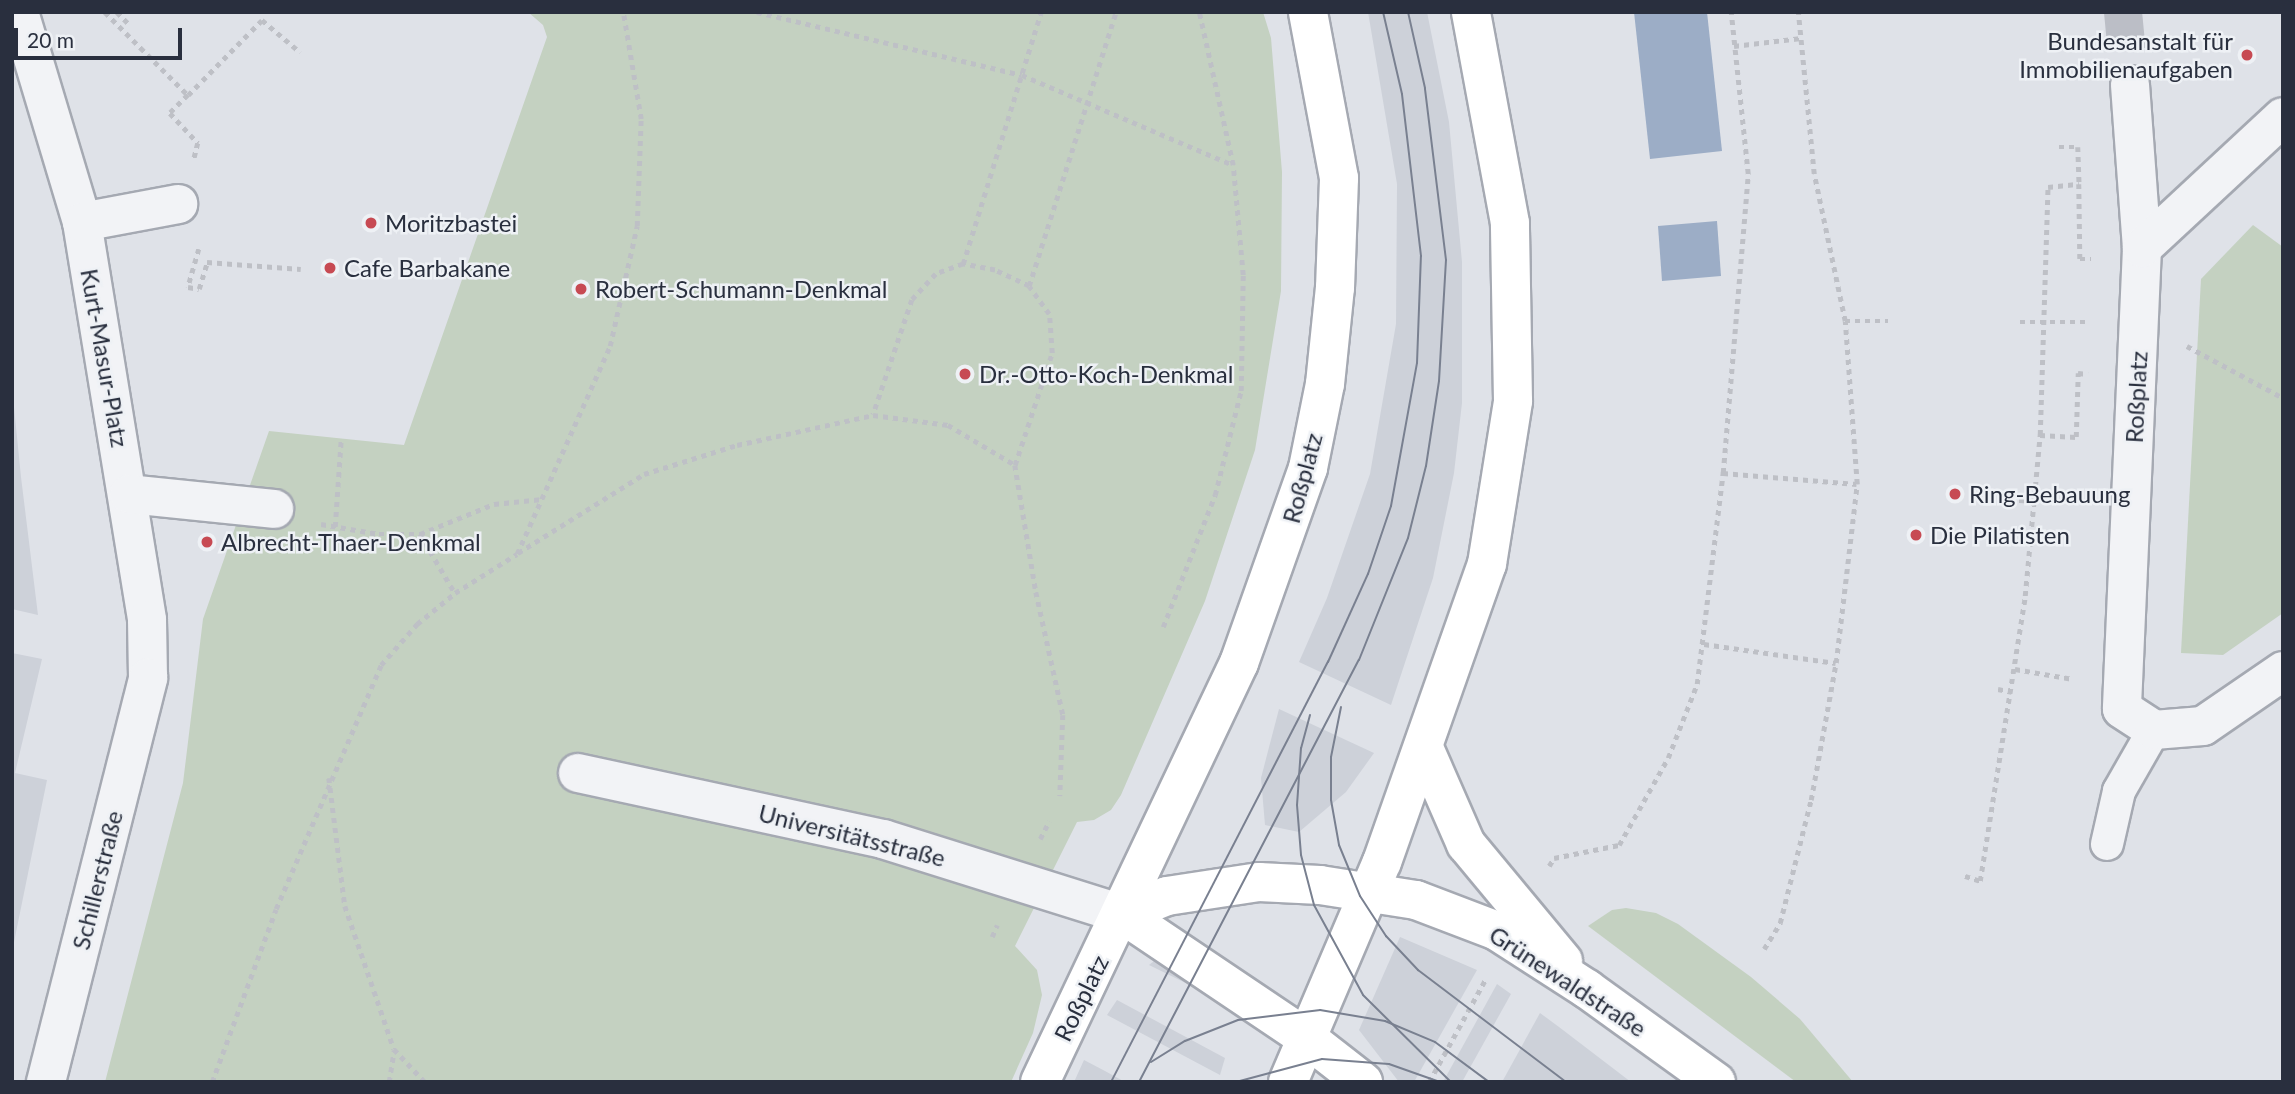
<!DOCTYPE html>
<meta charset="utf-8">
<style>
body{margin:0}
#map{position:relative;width:2295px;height:1094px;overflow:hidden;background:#dfe2e8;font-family:Lato,sans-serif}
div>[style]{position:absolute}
.built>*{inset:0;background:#cdd1d9}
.green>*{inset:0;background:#c4d1c1}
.water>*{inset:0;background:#9cadc6}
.minor-tunnel>*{height:38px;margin-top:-19px;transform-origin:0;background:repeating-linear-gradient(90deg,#bbbec6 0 38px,transparent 0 57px)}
.path>*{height:4.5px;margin-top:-2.25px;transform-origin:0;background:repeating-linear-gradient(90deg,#bec0c6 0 5px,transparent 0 10px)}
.roads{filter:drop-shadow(2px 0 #a5a9b2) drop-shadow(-2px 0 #a5a9b2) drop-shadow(0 2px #a5a9b2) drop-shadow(0 -2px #a5a9b2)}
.service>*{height:32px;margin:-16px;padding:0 16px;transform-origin:16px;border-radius:16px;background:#f2f3f6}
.pedestrian>*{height:38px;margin:-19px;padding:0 19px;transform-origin:19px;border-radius:19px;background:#f2f3f6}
.minor>*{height:38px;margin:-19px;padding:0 19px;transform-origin:19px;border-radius:19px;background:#f2f3f6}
.secondary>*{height:38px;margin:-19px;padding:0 19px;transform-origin:19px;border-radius:19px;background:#fff}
.primary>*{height:38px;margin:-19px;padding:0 19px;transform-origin:19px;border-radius:19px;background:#fff}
.tram>*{height:2px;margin:-1px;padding:0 1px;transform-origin:1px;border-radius:1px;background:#798090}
.dots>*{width:19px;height:19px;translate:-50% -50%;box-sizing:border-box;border:4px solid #eef1f5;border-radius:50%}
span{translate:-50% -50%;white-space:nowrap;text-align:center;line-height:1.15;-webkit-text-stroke:5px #eef1f5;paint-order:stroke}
.poi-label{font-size:24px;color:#292f3e}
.right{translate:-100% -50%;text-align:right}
.left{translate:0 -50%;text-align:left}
.street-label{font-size:24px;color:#292f3e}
.frame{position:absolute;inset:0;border:14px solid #292f3e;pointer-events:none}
.scale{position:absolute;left:14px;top:28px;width:168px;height:32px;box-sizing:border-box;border:4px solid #292f3e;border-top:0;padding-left:9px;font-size:21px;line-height:24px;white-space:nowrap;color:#292f3e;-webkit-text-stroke:5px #eef1f5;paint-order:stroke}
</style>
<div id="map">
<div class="built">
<i style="clip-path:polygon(1368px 12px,1427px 12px,1449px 122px,1462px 262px,1462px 403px,1454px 473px,1433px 578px,1391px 705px,1299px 662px,1327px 598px,1370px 474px,1396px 324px,1397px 184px)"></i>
<i style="clip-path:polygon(12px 387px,21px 477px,38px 615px,12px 609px)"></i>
<i style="clip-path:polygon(12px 653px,42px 659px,15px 773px,47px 780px,12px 952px)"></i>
<i style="clip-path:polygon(1279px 709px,1374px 753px,1346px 792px,1299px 832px,1265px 825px,1261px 778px)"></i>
<i style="clip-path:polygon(1400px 937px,1477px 970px,1414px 1082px,1399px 1082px,1359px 1030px)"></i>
<i style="clip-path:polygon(1173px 946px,1208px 994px,1149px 965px)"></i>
<i style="clip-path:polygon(1497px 984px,1511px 994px,1462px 1082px,1443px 1082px)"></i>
<i style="clip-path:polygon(1117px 1000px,1225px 1058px,1220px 1075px,1107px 1015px)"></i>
<i style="clip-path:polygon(1540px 1013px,1559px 1027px,1631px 1082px,1502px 1082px)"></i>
<i style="clip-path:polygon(1084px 1060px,1105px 1071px,1125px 1082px,1074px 1082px)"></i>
</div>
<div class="green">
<i style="clip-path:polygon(528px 12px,1263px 12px,1271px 38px,1282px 172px,1281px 291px,1255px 450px,1205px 601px,1121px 795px,1111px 810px,1094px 820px,1077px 822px,1015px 946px,1037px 970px,1042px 995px,1033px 1033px,1011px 1082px,105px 1082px,183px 783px,203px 619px,269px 431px,404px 445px,547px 37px,543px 25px)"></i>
<i style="clip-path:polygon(2253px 225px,2283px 247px,2283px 613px,2223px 655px,2181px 653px,2201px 279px)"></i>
<i style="clip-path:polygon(1626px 908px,1656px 913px,1678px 924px,1751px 977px,1800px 1019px,1853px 1082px,1796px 1082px,1588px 926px,1612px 910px)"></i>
</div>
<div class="water">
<i style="clip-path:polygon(1634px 12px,1707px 12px,1722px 151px,1650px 159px)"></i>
<i style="clip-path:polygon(1717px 221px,1721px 276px,1662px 281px,1658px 226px)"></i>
</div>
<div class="minor-tunnel">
<i style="left:2123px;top:12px;width:73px;rotate:84.5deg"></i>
</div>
<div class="path">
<i style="left:105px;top:12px;width:117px;rotate:45deg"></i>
<i style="left:188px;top:95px;width:25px;rotate:135deg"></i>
<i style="left:170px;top:113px;width:41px;rotate:47deg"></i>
<i style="left:198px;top:143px;width:16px;rotate:104deg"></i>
<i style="left:117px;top:12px;width:18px;rotate:45deg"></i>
<i style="left:757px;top:12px;width:272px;rotate:13.4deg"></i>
<i style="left:1022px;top:75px;width:229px;rotate:23.1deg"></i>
<i style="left:1734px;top:46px;width:68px;rotate:-6.7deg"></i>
<i style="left:188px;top:95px;width:105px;rotate:-45.4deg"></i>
<i style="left:262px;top:20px;width:50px;rotate:40.1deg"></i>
<i style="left:2059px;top:147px;width:19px"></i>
<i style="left:2078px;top:147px;width:37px;rotate:88deg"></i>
<i style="left:199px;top:249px;width:40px;rotate:106deg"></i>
<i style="left:188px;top:287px;width:11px;rotate:10deg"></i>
<i style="left:199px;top:289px;width:28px;rotate:-73deg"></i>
<i style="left:207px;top:262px;width:94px;rotate:4.3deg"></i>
<i style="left:963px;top:264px;width:264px;rotate:-72.8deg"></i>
<i style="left:1029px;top:286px;width:287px;rotate:-72.4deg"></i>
<i style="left:1845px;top:321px;width:43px"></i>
<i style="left:2020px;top:322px;width:70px"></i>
<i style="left:2187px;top:346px;width:109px;rotate:28.4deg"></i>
<i style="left:2040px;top:435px;width:36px;rotate:3deg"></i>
<i style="left:2076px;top:437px;width:64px;rotate:-88.2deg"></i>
<i style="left:2078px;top:373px;width:10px;rotate:6deg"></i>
<i style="left:1015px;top:465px;width:129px;rotate:80.6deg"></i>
<i style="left:1036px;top:592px;width:126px;rotate:77.6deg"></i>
<i style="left:1063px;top:715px;width:81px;rotate:92.1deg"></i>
<i style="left:1723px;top:473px;width:134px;rotate:4.7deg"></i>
<i style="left:2019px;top:500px;width:17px;rotate:3deg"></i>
<i style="left:321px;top:524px;width:59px;rotate:9.8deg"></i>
<i style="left:379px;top:534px;width:41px"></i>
<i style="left:420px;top:534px;width:80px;rotate:-22.1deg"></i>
<i style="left:494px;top:504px;width:49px;rotate:-5.8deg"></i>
<i style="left:335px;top:527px;width:88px;rotate:-86.1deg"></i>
<i style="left:420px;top:534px;width:69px;rotate:59.3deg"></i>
<i style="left:518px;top:553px;width:149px;rotate:-32.1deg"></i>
<i style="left:644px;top:474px;width:97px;rotate:-17.3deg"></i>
<i style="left:737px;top:445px;width:139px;rotate:-12.4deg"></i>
<i style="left:873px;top:415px;width:76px;rotate:7.6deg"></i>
<i style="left:948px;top:425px;width:78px;rotate:30.8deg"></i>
<i style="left:1015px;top:465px;width:118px;rotate:-71.7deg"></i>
<i style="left:1052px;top:353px;width:39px;rotate:-94deg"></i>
<i style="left:1049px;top:314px;width:34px;rotate:-126deg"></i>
<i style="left:1029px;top:286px;width:38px;rotate:-155deg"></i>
<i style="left:995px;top:270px;width:33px;rotate:-169deg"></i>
<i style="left:963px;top:264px;width:29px;rotate:160deg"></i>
<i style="left:936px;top:274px;width:35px;rotate:133deg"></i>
<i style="left:912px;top:300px;width:121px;rotate:108.7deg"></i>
<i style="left:1163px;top:627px;width:142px;rotate:-68.5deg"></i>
<i style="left:1215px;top:495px;width:107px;rotate:-76deg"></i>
<i style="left:1241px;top:391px;width:116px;rotate:-89deg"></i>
<i style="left:1243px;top:275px;width:110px;rotate:-95.2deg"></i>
<i style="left:1233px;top:165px;width:157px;rotate:-102.5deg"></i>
<i style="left:1704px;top:644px;width:133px;rotate:8.2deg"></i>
<i style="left:2015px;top:669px;width:59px;rotate:9.8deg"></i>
<i style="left:1998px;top:689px;width:14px;rotate:12deg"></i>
<i style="left:329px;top:778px;width:129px;rotate:82.9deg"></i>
<i style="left:345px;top:906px;width:151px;rotate:71.1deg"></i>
<i style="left:394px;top:1049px;width:45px;rotate:46.8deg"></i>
<i style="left:1040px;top:839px;width:20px;rotate:-63deg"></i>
<i style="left:1549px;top:866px;width:9px;rotate:-58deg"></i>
<i style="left:1554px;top:858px;width:66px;rotate:-11.3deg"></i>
<i style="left:1619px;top:845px;width:100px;rotate:-60.6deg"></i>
<i style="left:1668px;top:758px;width:79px;rotate:-68.6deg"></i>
<i style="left:1697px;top:684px;width:213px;rotate:-83deg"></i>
<i style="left:1723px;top:473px;width:300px;rotate:-85.2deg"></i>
<i style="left:1748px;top:174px;width:163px;rotate:-96deg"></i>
<i style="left:1965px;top:876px;width:16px;rotate:18deg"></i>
<i style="left:1980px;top:881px;width:289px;rotate:-81deg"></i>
<i style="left:2025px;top:596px;width:162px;rotate:-84.7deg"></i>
<i style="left:2040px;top:435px;width:248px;rotate:-88.2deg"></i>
<i style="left:2048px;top:187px;width:31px;rotate:-6deg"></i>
<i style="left:2079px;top:184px;width:75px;rotate:89.2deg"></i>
<i style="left:2080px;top:259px;width:11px"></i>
<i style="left:992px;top:937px;width:13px;rotate:-67deg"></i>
<i style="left:1764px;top:949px;width:31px;rotate:-58deg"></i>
<i style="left:1780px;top:923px;width:127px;rotate:-75.9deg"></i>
<i style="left:1811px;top:800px;width:139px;rotate:-79.7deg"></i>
<i style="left:1836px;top:663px;width:180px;rotate:-83.3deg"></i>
<i style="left:1857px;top:484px;width:163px;rotate:-94.2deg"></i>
<i style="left:1845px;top:321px;width:150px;rotate:-101.9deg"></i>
<i style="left:1814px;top:174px;width:163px;rotate:-95.6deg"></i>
<i style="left:212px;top:1082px;width:184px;rotate:-69.7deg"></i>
<i style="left:276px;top:909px;width:266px;rotate:-66.7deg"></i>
<i style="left:381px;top:665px;width:55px;rotate:-48.7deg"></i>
<i style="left:417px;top:624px;width:49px;rotate:-39.2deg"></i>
<i style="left:455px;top:593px;width:73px;rotate:-32.2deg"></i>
<i style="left:517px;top:554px;width:228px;rotate:-65.9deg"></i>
<i style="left:610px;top:346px;width:123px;rotate:-77.3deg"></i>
<i style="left:637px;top:226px;width:107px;rotate:-87.9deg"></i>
<i style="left:641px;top:119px;width:109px;rotate:-99.5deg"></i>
<i style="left:389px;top:1082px;width:32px;rotate:-81deg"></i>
<i style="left:1429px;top:1082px;width:116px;rotate:-61.2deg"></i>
</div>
<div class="roads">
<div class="service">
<i style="left:2107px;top:844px;width:54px;rotate:-77.2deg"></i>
<i style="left:2119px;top:791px;width:70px;rotate:-60.2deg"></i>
</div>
<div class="pedestrian">
<i style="left:19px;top:12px;width:219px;rotate:73.3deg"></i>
<i style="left:82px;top:222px;width:403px;rotate:80.7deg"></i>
<i style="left:147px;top:620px;width:58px;rotate:89deg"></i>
<i style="left:82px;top:222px;width:98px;rotate:-10.6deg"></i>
<i style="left:129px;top:494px;width:146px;rotate:5.9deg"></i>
</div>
<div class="minor">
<i style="left:2130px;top:85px;width:163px;rotate:85.8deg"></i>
<i style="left:2142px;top:248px;width:461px;rotate:92.5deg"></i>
<i style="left:2122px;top:709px;width:38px;rotate:33deg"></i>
<i style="left:2154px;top:730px;width:49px;rotate:-4.7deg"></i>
<i style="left:2203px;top:726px;width:97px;rotate:-34.5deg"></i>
<i style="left:2142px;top:248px;width:192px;rotate:-42.9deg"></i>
<i style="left:578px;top:773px;width:312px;rotate:12.2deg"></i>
<i style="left:883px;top:839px;width:250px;rotate:17.4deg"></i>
<i style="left:46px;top:1082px;width:417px;rotate:-75.8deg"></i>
</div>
<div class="secondary">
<i style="left:1424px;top:748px;width:105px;rotate:66.4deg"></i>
<i style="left:1466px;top:844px;width:152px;rotate:50.3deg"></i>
<i style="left:1122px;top:914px;width:48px;rotate:-21.8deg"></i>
<i style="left:1167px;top:896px;width:93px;rotate:-8.7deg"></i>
<i style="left:1259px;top:882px;width:61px;rotate:2.8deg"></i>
<i style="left:1320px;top:885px;width:97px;rotate:8.9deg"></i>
<i style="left:1416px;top:900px;width:87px;rotate:20.9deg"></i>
<i style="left:1497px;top:931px;width:107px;rotate:32.8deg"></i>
<i style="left:1587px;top:989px;width:159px;rotate:35.8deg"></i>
<i style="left:1122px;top:914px;width:224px;rotate:33.9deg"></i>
<i style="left:1308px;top:1039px;width:70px;rotate:38deg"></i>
</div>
<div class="primary">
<i style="left:1040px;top:1082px;width:464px;rotate:-64.6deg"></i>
<i style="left:1239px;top:663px;width:207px;rotate:-70.5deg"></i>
<i style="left:1308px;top:468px;width:86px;rotate:-78.6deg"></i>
<i style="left:1325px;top:384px;width:97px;rotate:-84.1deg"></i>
<i style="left:1335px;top:288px;width:110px;rotate:-87.9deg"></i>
<i style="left:1339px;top:178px;width:169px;rotate:-100.6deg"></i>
<i style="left:1288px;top:1082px;width:239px;rotate:-66.9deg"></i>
<i style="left:1382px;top:862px;width:316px;rotate:-70.6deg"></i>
<i style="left:1487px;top:564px;width:165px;rotate:-80.9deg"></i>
<i style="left:1513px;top:401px;width:178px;rotate:-91deg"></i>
<i style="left:1510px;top:223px;width:215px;rotate:-100.5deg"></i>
</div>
</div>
<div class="tram">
<i style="left:1341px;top:707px;width:51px;rotate:101.3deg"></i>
<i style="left:1331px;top:757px;width:43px;rotate:90deg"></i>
<i style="left:1331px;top:800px;width:46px;rotate:79.9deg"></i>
<i style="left:1339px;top:845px;width:55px;rotate:67.6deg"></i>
<i style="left:1360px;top:896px;width:48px;rotate:57deg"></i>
<i style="left:1386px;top:936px;width:47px;rotate:46.7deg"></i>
<i style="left:1418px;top:970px;width:186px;rotate:37.1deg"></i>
<i style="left:1310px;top:715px;width:34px;rotate:105deg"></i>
<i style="left:1301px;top:748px;width:57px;rotate:94deg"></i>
<i style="left:1297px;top:805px;width:50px;rotate:85.4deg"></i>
<i style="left:1301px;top:855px;width:52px;rotate:75.4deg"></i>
<i style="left:1314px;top:905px;width:102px;rotate:61.4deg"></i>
<i style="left:1363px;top:995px;width:124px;rotate:44.7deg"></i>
<i style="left:1151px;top:1062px;width:40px;rotate:-32deg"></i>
<i style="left:1185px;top:1041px;width:57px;rotate:-21.6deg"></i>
<i style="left:1238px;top:1020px;width:83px;rotate:-7deg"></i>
<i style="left:1320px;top:1010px;width:66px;rotate:9.6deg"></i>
<i style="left:1385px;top:1021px;width:54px;rotate:22.8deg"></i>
<i style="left:1435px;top:1042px;width:67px;rotate:36.5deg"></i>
<i style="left:1111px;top:1082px;width:473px;rotate:-62.7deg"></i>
<i style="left:1328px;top:662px;width:97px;rotate:-65.6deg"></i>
<i style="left:1368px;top:574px;width:72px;rotate:-71.3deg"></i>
<i style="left:1391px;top:506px;width:145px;rotate:-79.7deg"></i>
<i style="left:1417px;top:363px;width:107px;rotate:-87.9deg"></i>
<i style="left:1421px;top:256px;width:163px;rotate:-96.7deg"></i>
<i style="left:1402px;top:94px;width:84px;rotate:-103deg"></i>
<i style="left:1139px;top:1082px;width:476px;rotate:-62.5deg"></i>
<i style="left:1359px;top:660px;width:131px;rotate:-68.1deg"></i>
<i style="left:1408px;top:538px;width:74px;rotate:-76deg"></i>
<i style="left:1426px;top:466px;width:86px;rotate:-81.3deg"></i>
<i style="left:1439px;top:381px;width:121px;rotate:-86.7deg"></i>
<i style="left:1446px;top:260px;width:173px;rotate:-97deg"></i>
<i style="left:1425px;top:88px;width:78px;rotate:-102.6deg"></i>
<i style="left:1236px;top:1082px;width:89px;rotate:-15deg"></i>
<i style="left:1322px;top:1059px;width:67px;rotate:4.3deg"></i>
<i style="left:1389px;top:1064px;width:54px;rotate:19.4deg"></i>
</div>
<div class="dots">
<i style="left:2247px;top:55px;background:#c74a53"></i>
<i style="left:371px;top:223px;background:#c74a53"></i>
<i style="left:330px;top:268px;background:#c74a53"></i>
<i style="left:581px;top:289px;background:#c74a53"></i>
<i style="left:965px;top:374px;background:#c74a53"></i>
<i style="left:1955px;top:494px;background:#c74a53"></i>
<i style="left:1916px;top:535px;background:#c74a53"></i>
<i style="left:207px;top:542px;background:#c74a53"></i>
</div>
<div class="poi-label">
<span class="right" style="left:2233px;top:55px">Bundesanstalt für<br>Immobilienaufgaben</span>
<span class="left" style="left:385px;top:223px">Moritzbastei</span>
<span class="left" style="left:344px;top:268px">Cafe Barbakane</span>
<span class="left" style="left:595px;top:289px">Robert-Schumann-Denkmal</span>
<span class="left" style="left:979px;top:374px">Dr.-Otto-Koch-Denkmal</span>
<span class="left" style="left:1969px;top:494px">Ring-Bebauung</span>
<span class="left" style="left:1930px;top:535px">Die Pilatisten</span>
<span class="left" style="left:221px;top:542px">Albrecht-Thaer-Denkmal</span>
</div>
<div class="street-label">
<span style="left:105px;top:358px;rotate:80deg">Kurt-Masur-Platz</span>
<span style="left:2136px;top:397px;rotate:-87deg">Roßplatz</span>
<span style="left:1302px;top:478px;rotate:-75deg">Roßplatz</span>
<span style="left:852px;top:835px;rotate:14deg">Universitätsstraße</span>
<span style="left:97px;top:880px;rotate:-76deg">Schillerstraße</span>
<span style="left:1568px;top:981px;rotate:33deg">Grünewaldstraße</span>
<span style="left:1081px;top:998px;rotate:-64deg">Roßplatz</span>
</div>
<div class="frame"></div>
<div class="scale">20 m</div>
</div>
